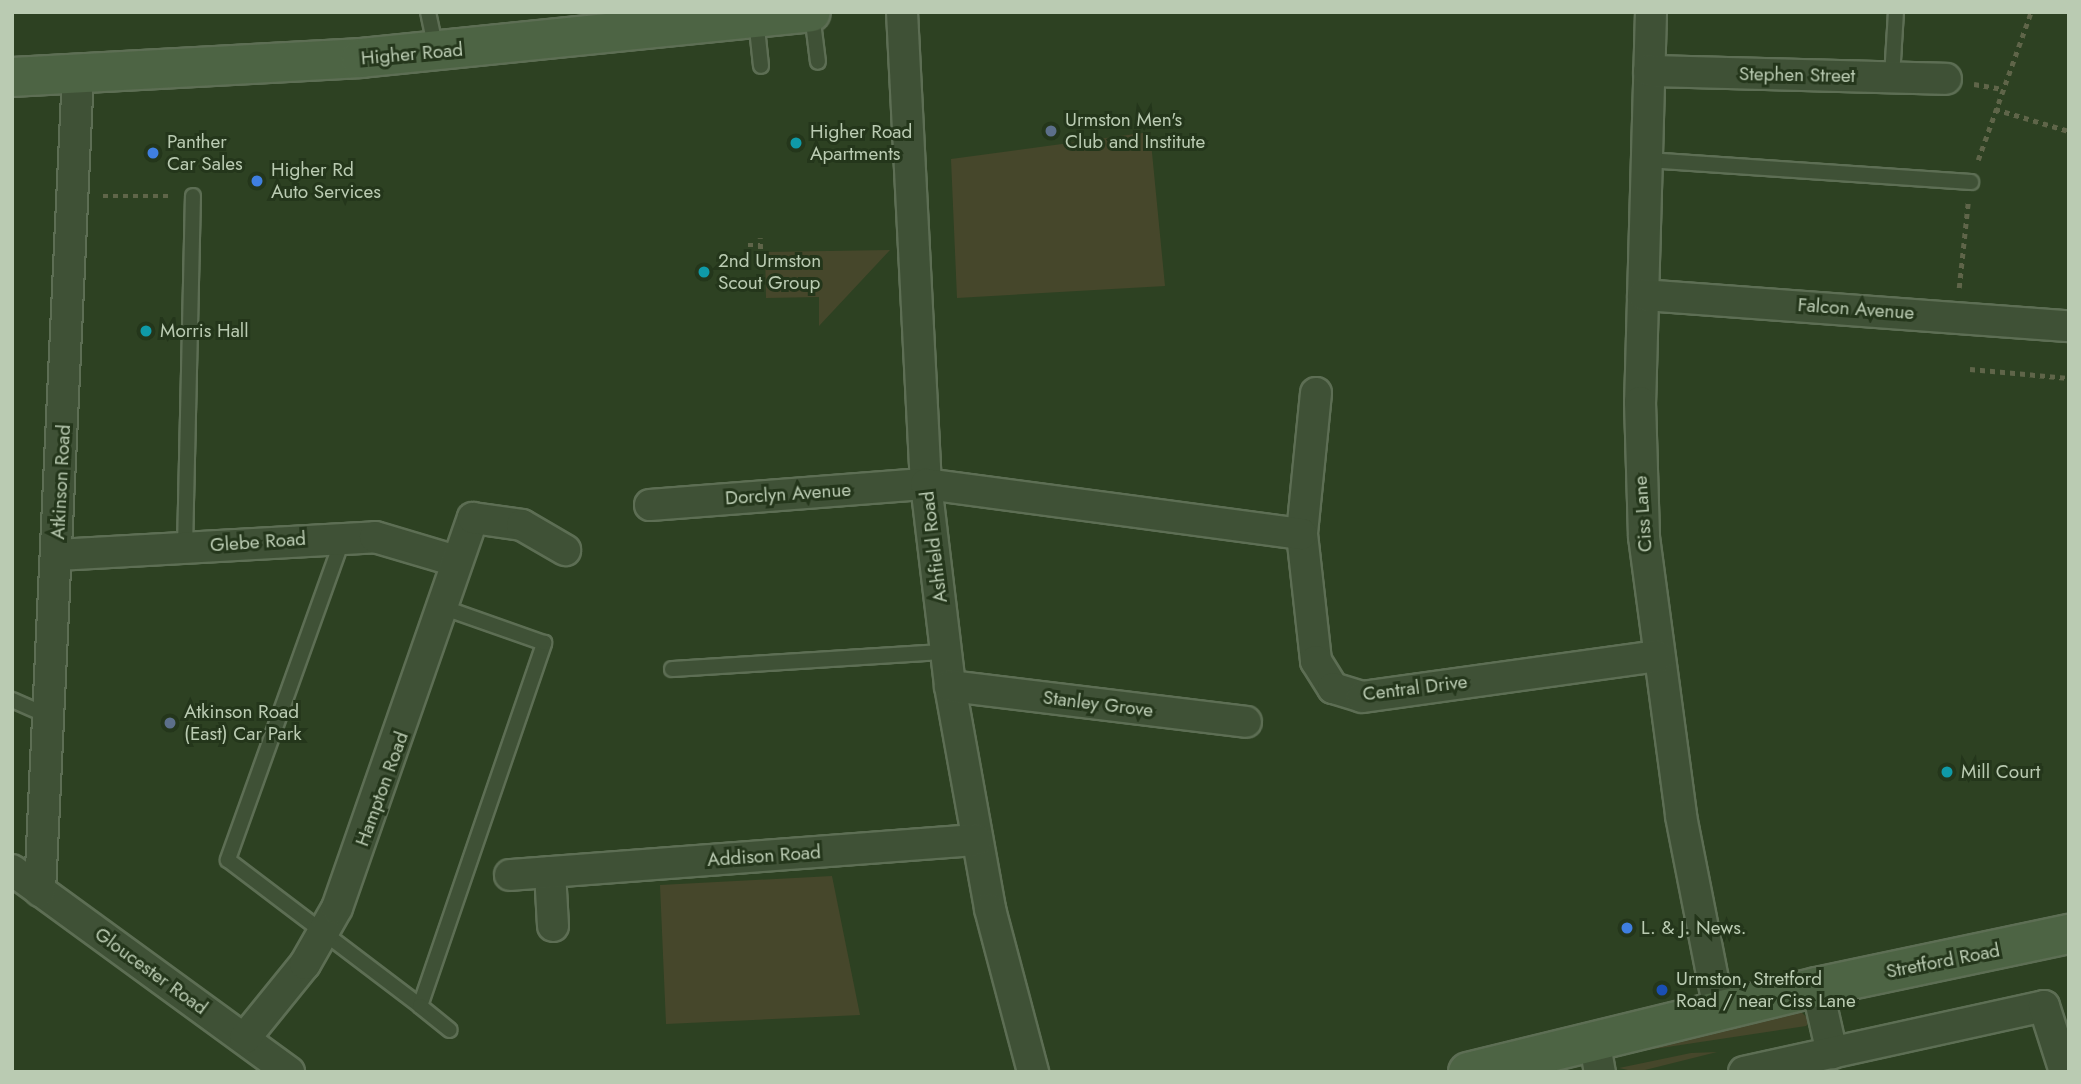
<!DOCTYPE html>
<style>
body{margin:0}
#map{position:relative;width:2081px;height:1084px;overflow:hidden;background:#2d4122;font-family:Jost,sans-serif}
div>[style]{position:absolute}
.green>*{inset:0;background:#46472b}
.path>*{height:4.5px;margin-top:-2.25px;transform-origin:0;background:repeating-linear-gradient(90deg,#5f6549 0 5px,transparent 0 10px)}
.roads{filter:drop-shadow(2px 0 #5d6e54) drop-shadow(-2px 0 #5d6e54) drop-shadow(0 2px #5d6e54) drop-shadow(0 -2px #5d6e54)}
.lane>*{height:14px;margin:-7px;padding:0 7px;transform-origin:7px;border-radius:7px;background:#3f5136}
.street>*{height:30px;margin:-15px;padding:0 15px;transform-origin:15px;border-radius:15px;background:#3f5136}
.secondary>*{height:38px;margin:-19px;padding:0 19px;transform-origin:19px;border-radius:19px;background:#4d6444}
.dots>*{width:19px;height:19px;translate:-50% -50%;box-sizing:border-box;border:4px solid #24361b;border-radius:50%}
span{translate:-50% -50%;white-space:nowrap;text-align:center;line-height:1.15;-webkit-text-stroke:6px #24361b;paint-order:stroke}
.street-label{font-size:19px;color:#bacbb2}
.poi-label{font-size:19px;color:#bacbb2}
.left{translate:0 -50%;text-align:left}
.frame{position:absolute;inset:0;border:14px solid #bacbb2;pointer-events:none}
</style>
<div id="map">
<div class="green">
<i style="clip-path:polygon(1150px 132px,1165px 286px,957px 298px,951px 159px)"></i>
<i style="clip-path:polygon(890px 250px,819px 326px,819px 297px,766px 298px,765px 252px)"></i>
<i style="clip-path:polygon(832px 876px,860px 1015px,666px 1024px,660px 885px)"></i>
<i style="clip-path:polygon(1801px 1012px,1811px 1021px,1806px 1026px,1621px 1054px)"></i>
<i style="clip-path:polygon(1717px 1052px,1637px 1072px,1619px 1068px,1691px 1053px)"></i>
</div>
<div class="path">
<i style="left:1974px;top:84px;width:29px;rotate:10deg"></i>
<i style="left:1995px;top:109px;width:77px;rotate:16.6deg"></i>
<i style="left:1978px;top:160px;width:157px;rotate:-70.3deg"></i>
<i style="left:103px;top:196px;width:68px"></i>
<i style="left:748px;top:245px;width:12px"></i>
<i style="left:749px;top:279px;width:12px"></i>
<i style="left:761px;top:279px;width:41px;rotate:-91.4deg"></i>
<i style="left:1959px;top:288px;width:86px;rotate:-84deg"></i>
<i style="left:1970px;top:369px;width:99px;rotate:5.2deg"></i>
</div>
<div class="roads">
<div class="lane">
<i style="left:428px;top:12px;width:39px;rotate:78deg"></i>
<i style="left:812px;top:14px;width:48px;rotate:82.9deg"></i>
<i style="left:756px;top:19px;width:47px;rotate:83.9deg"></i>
<i style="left:1892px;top:77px;width:65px;rotate:-86.5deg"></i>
<i style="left:1647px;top:160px;width:325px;rotate:3.9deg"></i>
<i style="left:343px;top:538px;width:342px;rotate:109.7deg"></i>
<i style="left:228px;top:860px;width:241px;rotate:37.2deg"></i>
<i style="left:420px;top:1006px;width:384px;rotate:-71.1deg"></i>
<i style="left:544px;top:643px;width:108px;rotate:-160.6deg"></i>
<i style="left:185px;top:547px;width:351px;rotate:-88.7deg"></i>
<i style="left:672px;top:669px;width:275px;rotate:-3.6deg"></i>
<i style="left:12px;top:700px;width:43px;rotate:23.6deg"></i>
<i style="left:420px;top:1006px;width:38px;rotate:39deg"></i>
</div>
<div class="street">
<i style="left:902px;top:12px;width:473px;rotate:87.1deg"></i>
<i style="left:926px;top:484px;width:203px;rotate:83.2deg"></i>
<i style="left:950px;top:686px;width:227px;rotate:79.8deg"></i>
<i style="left:990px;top:909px;width:169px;rotate:75.2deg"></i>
<i style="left:1651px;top:12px;width:390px;rotate:91.6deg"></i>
<i style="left:1640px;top:402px;width:135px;rotate:88.3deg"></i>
<i style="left:1644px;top:537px;width:281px;rotate:82.4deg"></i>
<i style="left:1681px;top:816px;width:198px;rotate:78.9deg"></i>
<i style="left:1649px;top:71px;width:297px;rotate:1.5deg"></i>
<i style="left:1643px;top:295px;width:427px;rotate:4.2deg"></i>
<i style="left:1316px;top:393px;width:142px;rotate:95.7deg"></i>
<i style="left:1302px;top:534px;width:128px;rotate:83.7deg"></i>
<i style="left:1316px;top:661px;width:32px;rotate:58deg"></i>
<i style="left:1333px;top:688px;width:30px;rotate:17deg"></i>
<i style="left:1362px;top:697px;width:299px;rotate:-7.9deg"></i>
<i style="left:650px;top:505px;width:277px;rotate:-4.4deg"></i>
<i style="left:926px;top:484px;width:379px;rotate:7.6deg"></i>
<i style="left:57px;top:555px;width:319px;rotate:-3.2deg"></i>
<i style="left:375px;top:537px;width:84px;rotate:16.5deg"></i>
<i style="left:950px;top:686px;width:298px;rotate:6.9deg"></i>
<i style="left:12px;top:870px;width:343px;rotate:36.1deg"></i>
<i style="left:550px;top:872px;width:54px;rotate:86.8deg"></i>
<i style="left:510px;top:875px;width:468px;rotate:-4.3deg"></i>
<i style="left:40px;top:891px;width:819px;rotate:-87.34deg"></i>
<i style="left:1817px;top:987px;width:68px;rotate:77.2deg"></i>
<i style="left:245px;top:1038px;width:95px;rotate:-51deg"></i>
<i style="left:305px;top:964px;width:64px;rotate:-60.3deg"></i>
<i style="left:337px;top:908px;width:413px;rotate:-70.8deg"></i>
<i style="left:473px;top:518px;width:49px;rotate:8.1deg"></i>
<i style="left:522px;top:525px;width:50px;rotate:30.2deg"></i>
<i style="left:1594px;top:1039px;width:34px;rotate:80deg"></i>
<i style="left:1744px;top:1072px;width:307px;rotate:-12.4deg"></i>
<i style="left:2044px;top:1006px;width:69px;rotate:72.3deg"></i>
</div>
<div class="secondary">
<i style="left:12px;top:77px;width:350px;rotate:-3.1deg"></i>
<i style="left:361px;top:58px;width:452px;rotate:-5.8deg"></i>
<i style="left:1468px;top:1072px;width:359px;rotate:-13.7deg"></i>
<i style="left:1817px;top:987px;width:258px;rotate:-11.9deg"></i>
</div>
</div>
<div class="dots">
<i style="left:1051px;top:131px;background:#5c6f8a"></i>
<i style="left:796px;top:143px;background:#0f9aa8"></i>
<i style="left:153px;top:153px;background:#3f7fe0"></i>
<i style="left:257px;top:181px;background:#3f7fe0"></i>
<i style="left:704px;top:272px;background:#0f9aa8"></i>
<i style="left:146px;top:331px;background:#0f9aa8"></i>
<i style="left:170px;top:723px;background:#5c6f8a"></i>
<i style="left:1947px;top:772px;background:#0f9aa8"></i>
<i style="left:1627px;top:928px;background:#3f7fe0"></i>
<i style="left:1662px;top:990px;background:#1a4fb4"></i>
</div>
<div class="street-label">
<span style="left:412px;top:54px;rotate:-5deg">Higher Road</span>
<span style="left:1797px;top:75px;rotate:1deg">Stephen Street</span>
<span style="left:1856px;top:309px;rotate:4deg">Falcon Avenue</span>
<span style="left:61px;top:482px;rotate:-87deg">Atkinson Road</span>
<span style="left:788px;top:494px;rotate:-4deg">Dorclyn Avenue</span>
<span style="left:1643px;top:514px;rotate:-94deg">Ciss Lane</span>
<span style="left:258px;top:542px;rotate:-4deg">Glebe Road</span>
<span style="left:934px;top:547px;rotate:-97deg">Ashfield Road</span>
<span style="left:1415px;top:688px;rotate:-7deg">Central Drive</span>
<span style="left:1098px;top:704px;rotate:7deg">Stanley Grove</span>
<span style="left:382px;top:789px;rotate:-70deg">Hampton Road</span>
<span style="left:764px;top:856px;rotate:-4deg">Addison Road</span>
<span style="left:1943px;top:961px;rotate:-11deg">Stretford Road</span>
<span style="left:151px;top:971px;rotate:36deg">Gloucester Road</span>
</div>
<div class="poi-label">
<span class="left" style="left:1065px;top:131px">Urmston Men's<br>Club and Institute</span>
<span class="left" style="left:810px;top:143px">Higher Road<br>Apartments</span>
<span class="left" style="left:167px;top:153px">Panther<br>Car Sales</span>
<span class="left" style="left:271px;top:181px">Higher Rd<br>Auto Services</span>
<span class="left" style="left:718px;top:272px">2nd Urmston<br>Scout Group</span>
<span class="left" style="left:160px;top:331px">Morris Hall</span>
<span class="left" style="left:184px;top:723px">Atkinson Road<br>(East) Car Park</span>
<span class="left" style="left:1961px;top:772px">Mill Court</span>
<span class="left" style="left:1641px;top:928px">L. &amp; J. News.</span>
<span class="left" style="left:1676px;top:990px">Urmston, Stretford<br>Road / near Ciss Lane</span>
</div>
<div class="frame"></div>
</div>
